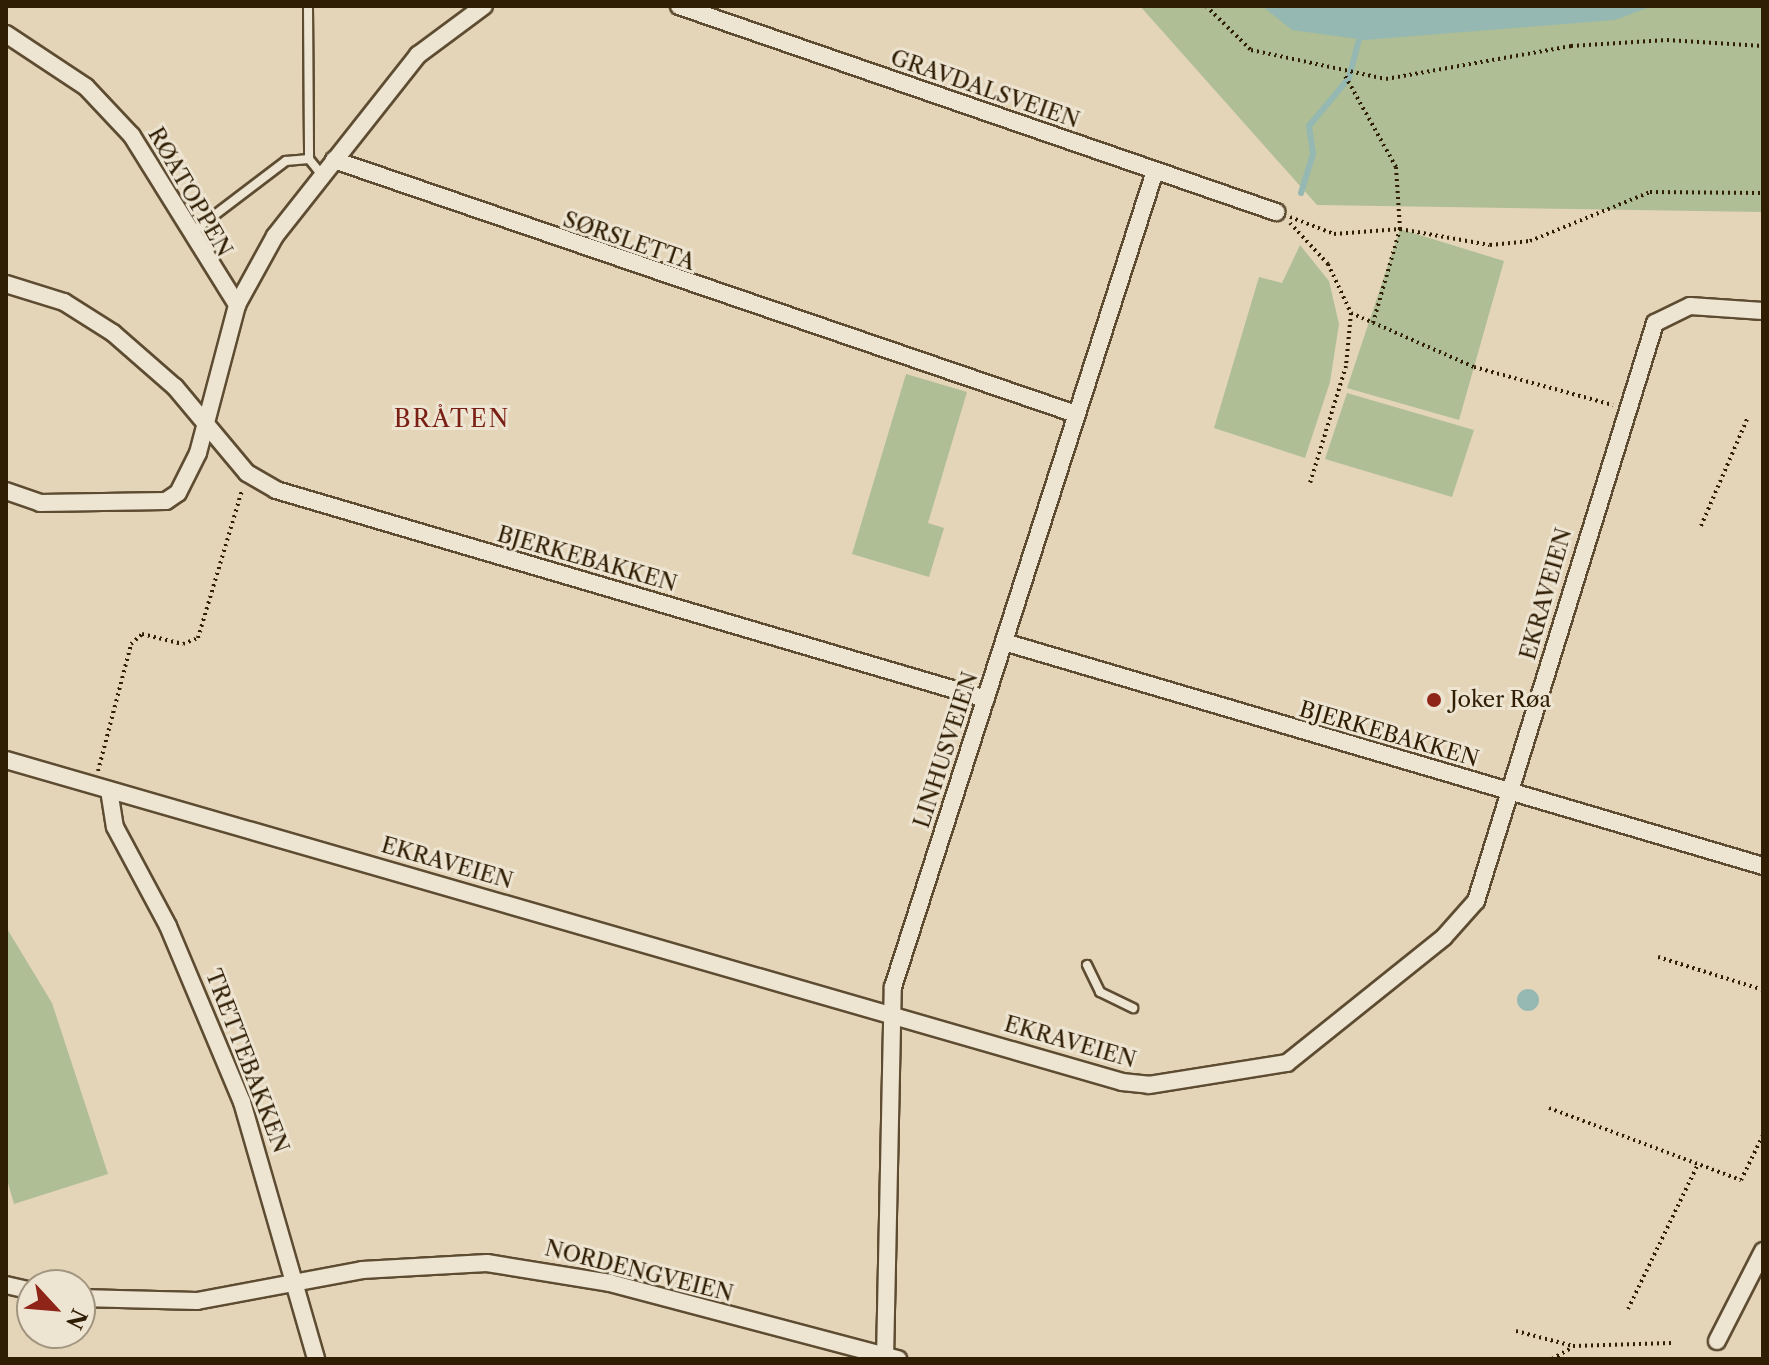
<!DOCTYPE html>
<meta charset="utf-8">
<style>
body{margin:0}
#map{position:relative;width:1769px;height:1365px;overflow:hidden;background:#e4d5b9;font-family:"Libre Caslon Text",serif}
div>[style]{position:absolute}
.green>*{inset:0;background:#afbe94}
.water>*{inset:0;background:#95b8b2}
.round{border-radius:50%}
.stream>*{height:6px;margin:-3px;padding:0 3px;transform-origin:3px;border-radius:3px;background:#95b8b2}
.path>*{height:4px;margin-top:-2px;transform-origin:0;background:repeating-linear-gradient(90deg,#301e04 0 2px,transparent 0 6px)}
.roads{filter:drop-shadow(2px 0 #5d4c31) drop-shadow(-2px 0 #5d4c31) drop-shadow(0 2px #5d4c31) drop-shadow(0 -2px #5d4c31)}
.lane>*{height:8px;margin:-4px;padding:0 4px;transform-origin:4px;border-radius:4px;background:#ede4d2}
.street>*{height:16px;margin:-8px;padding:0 8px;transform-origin:8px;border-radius:8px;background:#ede4d2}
.dots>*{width:22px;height:22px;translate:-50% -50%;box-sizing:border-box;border:4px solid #ede4d2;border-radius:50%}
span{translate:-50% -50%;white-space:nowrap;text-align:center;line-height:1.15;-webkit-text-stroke:6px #ede4d2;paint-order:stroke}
.street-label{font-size:22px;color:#301e04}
.poi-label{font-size:22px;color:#301e04}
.left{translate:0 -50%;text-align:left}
.neighbourhood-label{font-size:24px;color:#7a1f14;letter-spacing:2px}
.frame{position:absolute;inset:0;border:8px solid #301e04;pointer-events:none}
.north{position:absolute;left:16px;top:1269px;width:80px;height:80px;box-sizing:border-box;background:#ede4d2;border:2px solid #a19580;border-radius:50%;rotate:116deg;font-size:22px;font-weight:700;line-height:32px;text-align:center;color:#301e04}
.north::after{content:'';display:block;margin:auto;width:28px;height:36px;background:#8f2418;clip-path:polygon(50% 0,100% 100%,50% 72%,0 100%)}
</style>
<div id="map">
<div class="green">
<i style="clip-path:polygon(1140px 6px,1763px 6px,1763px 212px,1317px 205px)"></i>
<i style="clip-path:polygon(1400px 229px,1504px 261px,1459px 420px,1347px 388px)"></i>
<i style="clip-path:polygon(1300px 245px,1329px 281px,1339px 324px,1330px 382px,1305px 458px,1214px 428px,1259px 277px,1282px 283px)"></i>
<i style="clip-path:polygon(906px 374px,967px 392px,928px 523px,944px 528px,929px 577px,852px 554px)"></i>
<i style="clip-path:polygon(1347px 393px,1474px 430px,1452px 497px,1325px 459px)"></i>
<i style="clip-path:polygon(6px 927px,52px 1003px,108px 1174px,14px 1204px,6px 1176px)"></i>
</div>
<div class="water">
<i style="clip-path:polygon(1262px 6px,1653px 6px,1615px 20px,1365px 40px,1292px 30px)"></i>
<i class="round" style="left:1517px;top:989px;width:22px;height:22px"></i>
</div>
<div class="stream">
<i style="left:1301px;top:193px;width:41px;rotate:-72.9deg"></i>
<i style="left:1313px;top:154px;width:28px;rotate:-98deg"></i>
<i style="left:1309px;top:126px;width:62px;rotate:-50.2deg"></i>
<i style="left:1349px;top:78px;width:48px;rotate:-75.4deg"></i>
</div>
<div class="path">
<i style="left:1206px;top:6px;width:63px;rotate:44.4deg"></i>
<i style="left:1251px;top:50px;width:138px;rotate:12.1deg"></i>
<i style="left:1386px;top:79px;width:188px;rotate:-10.1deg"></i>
<i style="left:1571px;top:46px;width:96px;rotate:-3.6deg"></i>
<i style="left:1667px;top:40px;width:96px;rotate:3.6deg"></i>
<i style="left:1290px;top:217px;width:47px;rotate:21.1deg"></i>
<i style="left:1334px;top:234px;width:66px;rotate:-4.3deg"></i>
<i style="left:1400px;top:229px;width:62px;rotate:-93.7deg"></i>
<i style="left:1396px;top:167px;width:107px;rotate:-119.2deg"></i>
<i style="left:1290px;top:223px;width:56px;rotate:47.2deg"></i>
<i style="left:1328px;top:264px;width:54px;rotate:64.9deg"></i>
<i style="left:1351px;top:313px;width:53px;rotate:95.4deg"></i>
<i style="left:1346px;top:366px;width:122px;rotate:107.1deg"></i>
<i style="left:1351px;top:313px;width:134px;rotate:23.7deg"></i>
<i style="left:1474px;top:367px;width:144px;rotate:15.3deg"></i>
<i style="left:1373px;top:323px;width:98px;rotate:-74deg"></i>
<i style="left:1400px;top:229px;width:91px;rotate:10.1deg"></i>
<i style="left:1490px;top:245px;width:40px;rotate:-5.7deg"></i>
<i style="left:1530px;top:241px;width:130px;rotate:-22.2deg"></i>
<i style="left:1650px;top:192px;width:113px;rotate:0.5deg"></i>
<i style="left:1701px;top:526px;width:119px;rotate:-66.7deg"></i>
<i style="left:98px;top:771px;width:131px;rotate:-75.4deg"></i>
<i style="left:131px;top:644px;width:15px;rotate:-42deg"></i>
<i style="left:142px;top:634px;width:42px;rotate:13.7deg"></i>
<i style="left:183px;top:644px;width:16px;rotate:-22deg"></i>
<i style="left:198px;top:638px;width:154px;rotate:-73.4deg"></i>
<i style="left:1658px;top:957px;width:110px;rotate:17.4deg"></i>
<i style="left:1549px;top:1108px;width:205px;rotate:20.6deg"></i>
<i style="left:1741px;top:1180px;width:50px;rotate:-63.9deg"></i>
<i style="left:1628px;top:1309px;width:161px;rotate:-64.2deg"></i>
<i style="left:1516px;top:1331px;width:59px;rotate:14.7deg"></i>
<i style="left:1573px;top:1346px;width:98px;rotate:-1.8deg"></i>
<i style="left:1552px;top:1359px;width:22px;rotate:-30deg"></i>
</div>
<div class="roads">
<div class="lane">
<i style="left:308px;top:6px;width:153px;rotate:89.6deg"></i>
<i style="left:309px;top:159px;width:19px;rotate:51deg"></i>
<i style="left:191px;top:233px;width:119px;rotate:-37.2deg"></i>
<i style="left:286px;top:161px;width:23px;rotate:-5deg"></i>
<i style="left:1087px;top:965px;width:30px;rotate:64deg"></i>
<i style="left:1100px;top:992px;width:37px;rotate:26deg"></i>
</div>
<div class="street">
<i style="left:679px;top:6px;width:632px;rotate:19.04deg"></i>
<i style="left:6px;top:34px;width:96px;rotate:33.5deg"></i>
<i style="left:86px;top:87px;width:67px;rotate:46.8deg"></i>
<i style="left:132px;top:136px;width:199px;rotate:58.1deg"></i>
<i style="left:334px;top:160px;width:784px;rotate:18.9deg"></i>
<i style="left:6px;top:284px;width:61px;rotate:17.2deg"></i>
<i style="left:64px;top:302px;width:58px;rotate:32.3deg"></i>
<i style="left:113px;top:333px;width:82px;rotate:41.1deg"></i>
<i style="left:175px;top:387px;width:112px;rotate:50.1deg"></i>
<i style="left:247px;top:473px;width:34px;rotate:30deg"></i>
<i style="left:276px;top:490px;width:740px;rotate:16.4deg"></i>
<i style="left:6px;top:491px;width:36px;rotate:19deg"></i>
<i style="left:40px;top:503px;width:126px;rotate:-0.9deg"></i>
<i style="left:166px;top:501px;width:14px;rotate:-34deg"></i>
<i style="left:178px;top:493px;width:45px;rotate:-63.4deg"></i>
<i style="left:198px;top:453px;width:153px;rotate:-75.2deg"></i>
<i style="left:237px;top:305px;width:79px;rotate:-61.2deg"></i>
<i style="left:275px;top:236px;width:231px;rotate:-51.7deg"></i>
<i style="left:418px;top:55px;width:82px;rotate:-36.6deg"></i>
<i style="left:1004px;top:642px;width:791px;rotate:16.44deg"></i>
<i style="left:6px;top:760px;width:1162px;rotate:16.09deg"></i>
<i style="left:1122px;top:1082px;width:27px;rotate:6deg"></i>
<i style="left:1149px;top:1085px;width:140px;rotate:-9.1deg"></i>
<i style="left:1287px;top:1063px;width:201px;rotate:-38.7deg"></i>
<i style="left:1444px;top:937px;width:48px;rotate:-48.4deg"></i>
<i style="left:1476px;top:901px;width:605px;rotate:-72.79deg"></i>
<i style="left:1655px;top:323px;width:39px;rotate:-26deg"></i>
<i style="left:1690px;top:306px;width:73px;rotate:3.9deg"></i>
<i style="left:109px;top:790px;width:37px;rotate:81deg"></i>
<i style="left:115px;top:827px;width:112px;rotate:61.8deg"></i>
<i style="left:168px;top:926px;width:191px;rotate:67.2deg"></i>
<i style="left:242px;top:1102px;width:267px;rotate:73.9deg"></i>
<i style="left:6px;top:1285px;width:27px;rotate:13deg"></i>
<i style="left:80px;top:1298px;width:117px;rotate:1.5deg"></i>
<i style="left:197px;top:1301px;width:168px;rotate:-10.6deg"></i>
<i style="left:362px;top:1270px;width:125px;rotate:-3.2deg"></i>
<i style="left:487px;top:1263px;width:125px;rotate:9.2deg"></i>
<i style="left:610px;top:1283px;width:298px;rotate:14.8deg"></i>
<i style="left:1717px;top:1341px;width:101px;rotate:-62.9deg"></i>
<i style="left:885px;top:1359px;width:372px;rotate:-88.8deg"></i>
<i style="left:893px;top:987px;width:857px;rotate:-72.2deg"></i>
</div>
</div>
<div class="dots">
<i style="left:1434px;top:700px;background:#8f2418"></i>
</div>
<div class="street-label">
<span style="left:985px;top:89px;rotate:19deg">GRAVDALSVEIEN</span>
<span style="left:190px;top:192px;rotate:60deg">RØATOPPEN</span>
<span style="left:629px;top:241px;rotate:19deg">SØRSLETTA</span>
<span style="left:587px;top:559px;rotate:16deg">BJERKEBAKKEN</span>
<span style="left:1546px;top:594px;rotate:-74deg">EKRAVEIEN</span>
<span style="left:1389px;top:734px;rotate:16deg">BJERKEBAKKEN</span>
<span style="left:946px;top:750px;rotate:-72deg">LINHUSVEIEN</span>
<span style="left:447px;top:863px;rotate:16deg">EKRAVEIEN</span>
<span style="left:1070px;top:1042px;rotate:16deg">EKRAVEIEN</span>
<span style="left:247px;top:1061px;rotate:69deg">TRETTEBAKKEN</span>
<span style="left:639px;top:1271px;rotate:14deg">NORDENGVEIEN</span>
</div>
<div class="poi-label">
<span class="left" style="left:1450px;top:700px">Joker Røa</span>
</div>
<div class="neighbourhood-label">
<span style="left:452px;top:419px">BRÅTEN</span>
</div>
<div class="frame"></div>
<div class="north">N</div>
</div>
